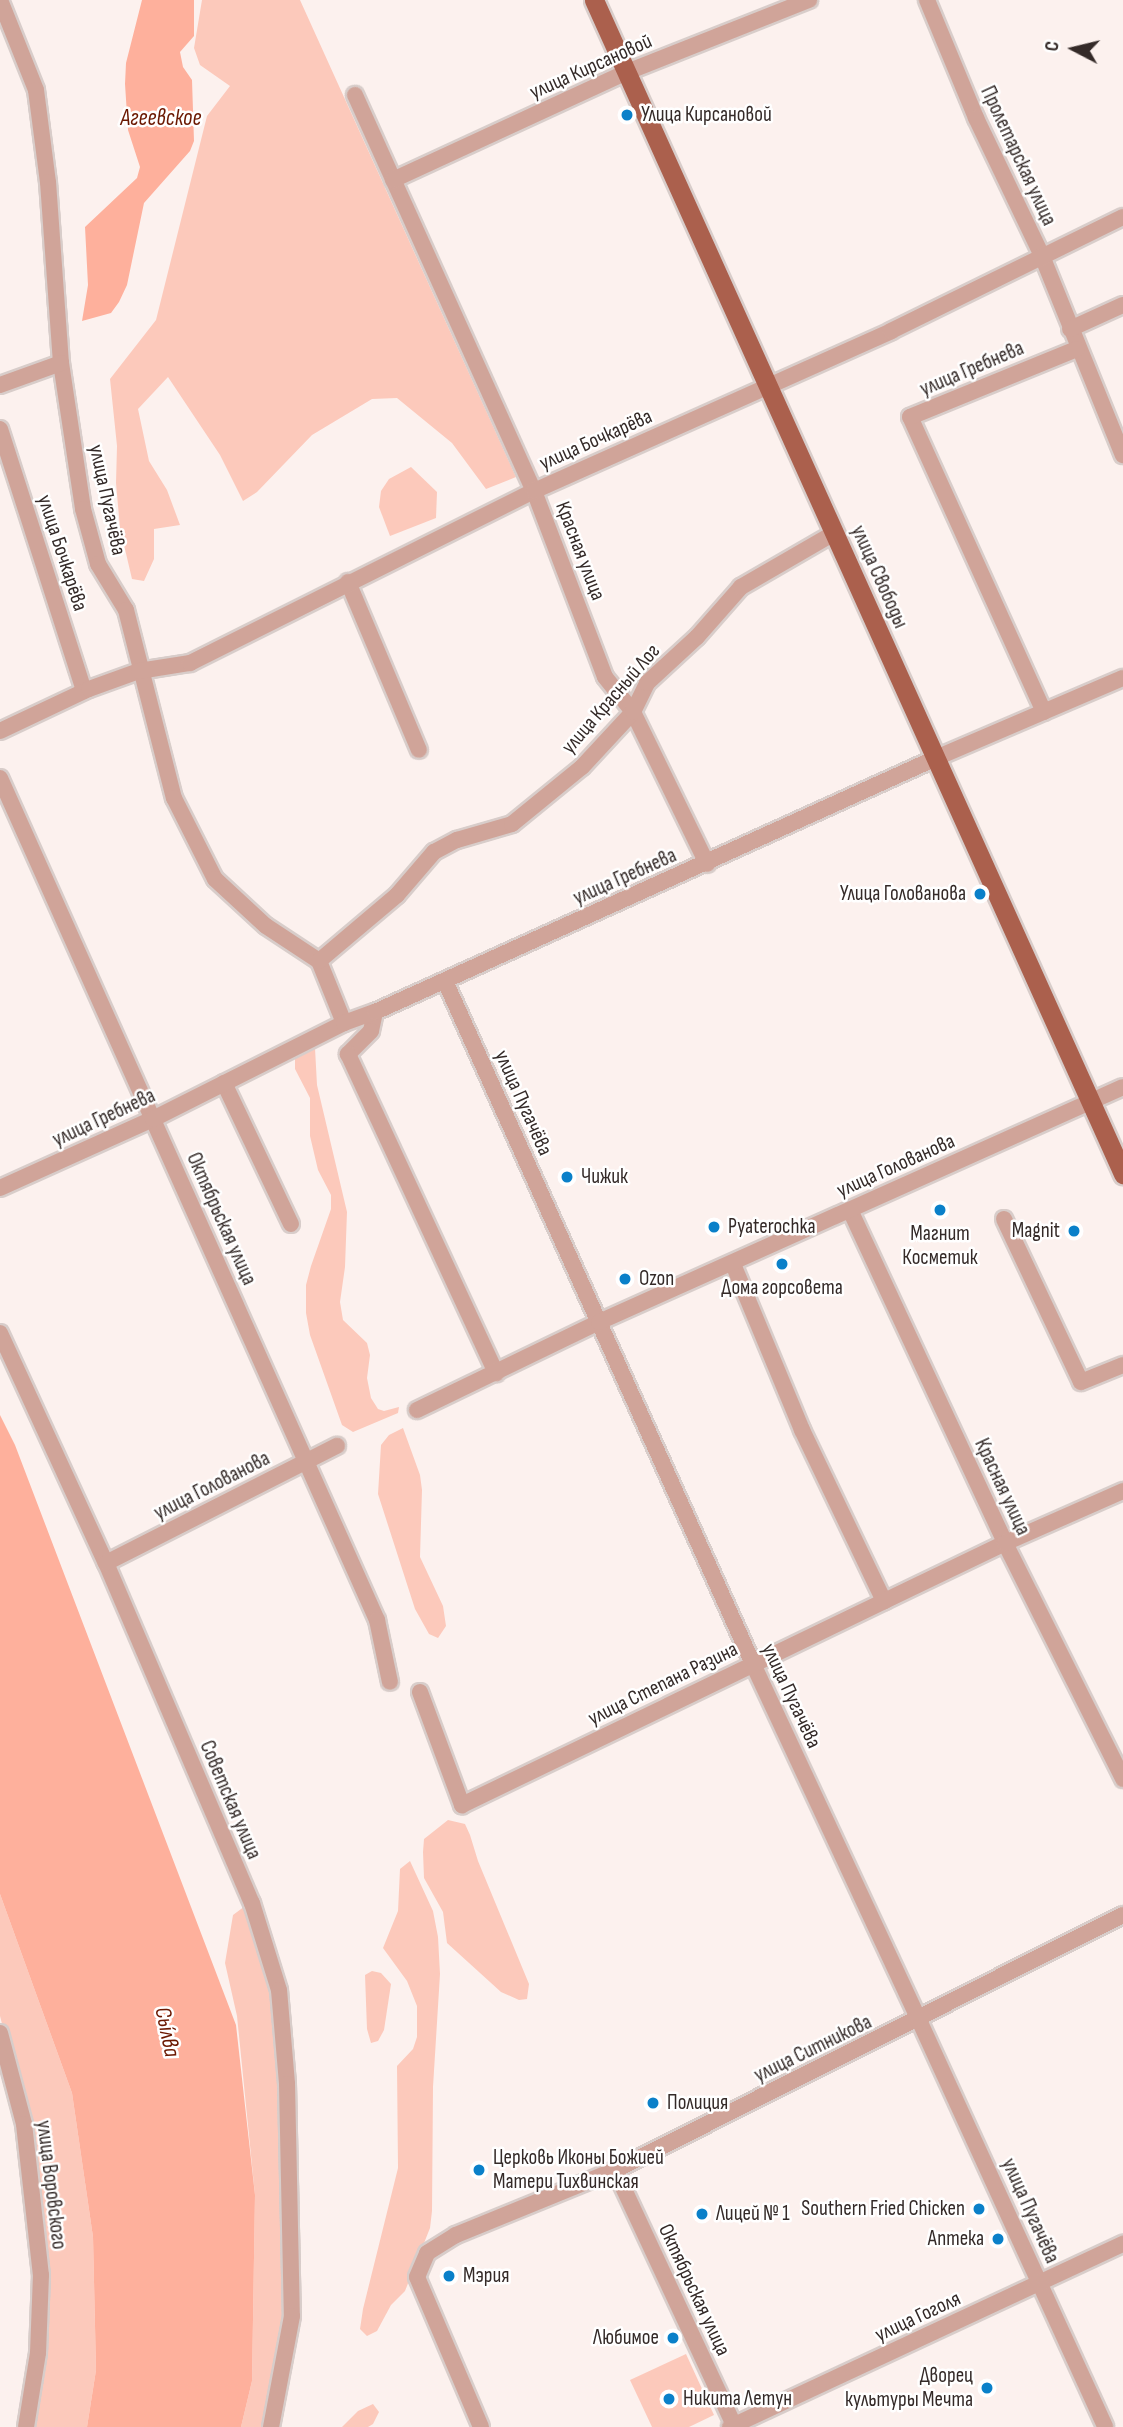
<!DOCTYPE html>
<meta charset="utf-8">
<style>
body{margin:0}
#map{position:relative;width:1123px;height:2427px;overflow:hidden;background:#fcf1ee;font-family:"Sofia Sans Condensed",sans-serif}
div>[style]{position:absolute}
.green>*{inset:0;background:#fcc9bb}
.water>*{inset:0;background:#feb09c}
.roads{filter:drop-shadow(2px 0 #d8cdca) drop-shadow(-2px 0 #d8cdca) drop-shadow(0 2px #d8cdca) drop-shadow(0 -2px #d8cdca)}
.minor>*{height:16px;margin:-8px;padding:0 8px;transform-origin:8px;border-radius:8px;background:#d0a499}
.major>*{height:19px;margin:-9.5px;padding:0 9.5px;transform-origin:9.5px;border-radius:9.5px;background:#ab604d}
.dots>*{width:19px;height:19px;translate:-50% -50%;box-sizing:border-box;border:4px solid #fff;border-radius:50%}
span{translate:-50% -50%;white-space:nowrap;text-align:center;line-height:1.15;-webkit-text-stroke:5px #fff;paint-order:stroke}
.street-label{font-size:21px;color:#342a28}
.poi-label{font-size:21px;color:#342a28}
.left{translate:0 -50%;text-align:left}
.right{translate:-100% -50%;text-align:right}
.water-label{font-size:23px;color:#6b1801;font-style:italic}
.north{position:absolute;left:1039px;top:14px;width:70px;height:70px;-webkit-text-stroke:5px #fff;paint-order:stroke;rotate:277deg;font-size:19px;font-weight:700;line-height:28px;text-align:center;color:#342a28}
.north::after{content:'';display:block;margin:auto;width:24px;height:32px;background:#342a28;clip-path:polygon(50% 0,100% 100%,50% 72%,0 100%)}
</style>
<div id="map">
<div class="green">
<i style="clip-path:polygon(202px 0,300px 0,516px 477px,486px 489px,452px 443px,397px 398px,372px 399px,312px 435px,257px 492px,243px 501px,220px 455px,168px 377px,138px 409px,149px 461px,167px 490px,180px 525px,154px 529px,154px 559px,144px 581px,132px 579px,120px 528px,116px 483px,117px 446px,110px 379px,156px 320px,207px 116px,230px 86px,200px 65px,194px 48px)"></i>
<i style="clip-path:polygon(411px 467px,437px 492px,436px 518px,390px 536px,379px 507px,381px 491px,389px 479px)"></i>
<i style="clip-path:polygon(315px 1048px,317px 1085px,347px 1212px,345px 1267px,340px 1302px,343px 1320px,367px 1343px,370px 1355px,367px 1378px,371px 1398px,378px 1409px,384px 1411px,399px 1407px,398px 1413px,353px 1432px,342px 1425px,310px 1335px,306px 1313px,306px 1285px,311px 1266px,331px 1209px,331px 1195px,318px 1170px,310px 1136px,310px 1098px,295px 1069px,295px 1057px)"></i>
<i style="clip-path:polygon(403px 1428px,420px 1475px,422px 1490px,420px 1557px,443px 1606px,446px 1626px,438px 1638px,429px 1634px,415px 1609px,378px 1494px,381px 1445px,389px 1435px)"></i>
<i style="clip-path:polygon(448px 1820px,465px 1824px,470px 1835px,478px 1861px,529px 1984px,527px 1999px,519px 2000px,501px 1992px,447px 1943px,443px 1912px,424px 1878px,423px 1852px,424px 1839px)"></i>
<i style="clip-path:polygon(410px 1861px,433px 1911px,438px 1937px,440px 1974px,433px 2087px,432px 2211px,430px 2228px,405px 2291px,391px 2305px,377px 2331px,367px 2336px,360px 2329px,363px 2309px,398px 2168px,397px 2066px,413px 2049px,417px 2037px,417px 2006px,407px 1981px,383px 1948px,398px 1911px,400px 1869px)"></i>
<i style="clip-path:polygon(0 1894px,72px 2093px,93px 2237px,96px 2370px,87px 2427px,32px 2427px,42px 2366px,25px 2113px,0 2016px)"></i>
<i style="clip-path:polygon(245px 1906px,253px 1918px,276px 2004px,282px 2057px,280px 2119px,285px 2191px,286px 2316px,266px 2427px,241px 2427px,252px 2381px,255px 2195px,237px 2016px,225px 1963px,233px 1915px)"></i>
<i style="clip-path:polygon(372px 1971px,381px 1973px,391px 1984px,384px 2030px,378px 2041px,371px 2043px,367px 2029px,365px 1975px)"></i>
<i style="clip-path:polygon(686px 2354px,714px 2415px,689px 2427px,652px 2427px,630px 2380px)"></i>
<i style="clip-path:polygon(373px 2404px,379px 2412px,373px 2424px,368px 2427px,342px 2427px,358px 2411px)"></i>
</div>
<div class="water">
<i style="clip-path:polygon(142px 0,194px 0,194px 36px,180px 52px,183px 67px,192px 80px,194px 141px,190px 151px,144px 203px,127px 285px,119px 302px,111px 313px,82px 321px,88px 285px,85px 227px,137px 178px,140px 167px,128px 130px,125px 84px,126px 63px)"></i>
<i style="clip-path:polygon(0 1415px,15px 1445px,236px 2025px,255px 2195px,252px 2381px,241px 2427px,87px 2427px,96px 2370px,93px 2237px,72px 2093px,0 1894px)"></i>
</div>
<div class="roads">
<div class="minor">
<i style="left:0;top:0;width:97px;rotate:68.2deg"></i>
<i style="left:36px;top:90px;width:93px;rotate:82.6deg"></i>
<i style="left:48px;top:182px;width:181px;rotate:85.9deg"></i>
<i style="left:61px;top:363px;width:148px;rotate:81.4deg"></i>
<i style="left:83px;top:509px;width:57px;rotate:74.7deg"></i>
<i style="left:98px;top:564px;width:54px;rotate:58.7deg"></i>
<i style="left:126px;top:610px;width:194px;rotate:75.7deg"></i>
<i style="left:174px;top:798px;width:91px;rotate:63.2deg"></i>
<i style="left:215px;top:879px;width:69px;rotate:42.7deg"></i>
<i style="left:266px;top:926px;width:64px;rotate:33.4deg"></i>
<i style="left:319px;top:961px;width:67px;rotate:68deg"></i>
<i style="left:927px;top:0;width:128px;rotate:67.4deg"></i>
<i style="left:976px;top:118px;width:153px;rotate:64.4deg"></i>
<i style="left:1042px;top:256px;width:215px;rotate:67.9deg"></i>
<i style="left:355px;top:95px;width:435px;rotate:65.7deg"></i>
<i style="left:534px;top:491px;width:199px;rotate:69.1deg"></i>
<i style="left:605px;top:677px;width:45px;rotate:51.3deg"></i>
<i style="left:633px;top:712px;width:169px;rotate:64deg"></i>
<i style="left:393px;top:180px;width:258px;rotate:-24.8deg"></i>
<i style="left:627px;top:72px;width:196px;rotate:-21.6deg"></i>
<i style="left:1070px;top:329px;width:58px;rotate:-24.4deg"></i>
<i style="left:0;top:385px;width:65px;rotate:-19.8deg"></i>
<i style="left:0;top:429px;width:275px;rotate:72.2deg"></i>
<i style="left:348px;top:582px;width:182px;rotate:67.1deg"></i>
<i style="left:1044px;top:712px;width:324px;rotate:-114.4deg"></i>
<i style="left:910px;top:417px;width:180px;rotate:-22.2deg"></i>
<i style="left:0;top:731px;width:98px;rotate:-25.3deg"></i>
<i style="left:89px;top:689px;width:53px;rotate:-19.8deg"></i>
<i style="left:139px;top:671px;width:52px;rotate:-8.9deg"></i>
<i style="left:190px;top:663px;width:385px;rotate:-26.6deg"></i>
<i style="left:534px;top:491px;width:391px;rotate:-24.1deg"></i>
<i style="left:891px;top:331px;width:258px;rotate:-26.2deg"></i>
<i style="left:0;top:778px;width:923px;rotate:65.88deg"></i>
<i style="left:377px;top:1620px;width:63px;rotate:78.2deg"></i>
<i style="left:319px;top:961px;width:102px;rotate:-40.2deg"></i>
<i style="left:397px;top:895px;width:57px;rotate:-49.3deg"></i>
<i style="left:434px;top:852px;width:26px;rotate:-28deg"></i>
<i style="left:457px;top:840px;width:57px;rotate:-16.2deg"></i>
<i style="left:512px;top:824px;width:90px;rotate:-39.2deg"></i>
<i style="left:582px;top:767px;width:75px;rotate:-47.2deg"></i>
<i style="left:633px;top:712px;width:32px;rotate:-64deg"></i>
<i style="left:647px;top:683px;width:68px;rotate:-42.6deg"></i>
<i style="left:697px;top:637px;width:67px;rotate:-48.7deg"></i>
<i style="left:741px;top:587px;width:108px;rotate:-30.1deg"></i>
<i style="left:445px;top:981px;width:749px;rotate:65.73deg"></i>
<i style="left:753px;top:1664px;width:393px;rotate:65deg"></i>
<i style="left:919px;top:2020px;width:447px;rotate:65.4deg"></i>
<i style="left:375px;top:1012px;width:19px;rotate:102deg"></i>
<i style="left:371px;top:1031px;width:33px;rotate:135deg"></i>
<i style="left:348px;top:1054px;width:352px;rotate:65.1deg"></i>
<i style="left:224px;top:1083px;width:156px;rotate:64.6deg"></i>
<i style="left:0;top:1188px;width:168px;rotate:-24.3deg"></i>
<i style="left:153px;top:1119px;width:214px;rotate:-26.7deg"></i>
<i style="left:344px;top:1023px;width:33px;rotate:-20deg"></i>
<i style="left:375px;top:1012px;width:616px;rotate:-24.36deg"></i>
<i style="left:936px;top:758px;width:203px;rotate:-23.2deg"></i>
<i style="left:850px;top:1210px;width:367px;rotate:65deg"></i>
<i style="left:1005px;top:1543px;width:264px;rotate:63.4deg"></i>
<i style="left:1004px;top:1219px;width:180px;rotate:64.7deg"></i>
<i style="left:1081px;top:1382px;width:45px;rotate:-22deg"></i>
<i style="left:733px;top:1264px;width:180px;rotate:67.4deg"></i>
<i style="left:802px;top:1430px;width:190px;rotate:64.4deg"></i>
<i style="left:0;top:1333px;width:253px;rotate:65.3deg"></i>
<i style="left:106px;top:1563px;width:370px;rotate:66.8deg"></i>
<i style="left:252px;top:1903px;width:91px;rotate:72.8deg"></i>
<i style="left:279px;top:1990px;width:94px;rotate:85.1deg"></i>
<i style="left:287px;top:2084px;width:232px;rotate:88.8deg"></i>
<i style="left:292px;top:2316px;width:113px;rotate:100.7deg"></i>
<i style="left:417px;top:1410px;width:202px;rotate:-25.8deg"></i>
<i style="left:599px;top:1322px;width:574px;rotate:-24.15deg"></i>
<i style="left:106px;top:1563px;width:259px;rotate:-26.9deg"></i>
<i style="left:420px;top:1692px;width:121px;rotate:69.6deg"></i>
<i style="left:462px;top:1805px;width:603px;rotate:-25.76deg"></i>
<i style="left:1005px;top:1543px;width:129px;rotate:-23.8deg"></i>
<i style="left:0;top:2033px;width:94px;rotate:75.2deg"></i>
<i style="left:24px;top:2124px;width:152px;rotate:83.6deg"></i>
<i style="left:41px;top:2275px;width:78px;rotate:92.2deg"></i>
<i style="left:38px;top:2353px;width:75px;rotate:99.2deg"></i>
<i style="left:615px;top:2170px;width:284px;rotate:65deg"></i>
<i style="left:481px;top:2427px;width:163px;rotate:-113.1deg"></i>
<i style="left:417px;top:2277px;width:26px;rotate:-67deg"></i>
<i style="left:427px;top:2253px;width:34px;rotate:-32deg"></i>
<i style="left:456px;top:2235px;width:172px;rotate:-22.2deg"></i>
<i style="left:615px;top:2170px;width:568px;rotate:-26.66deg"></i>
<i style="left:730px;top:2427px;width:434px;rotate:-25deg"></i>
</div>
<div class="major">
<i style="left:594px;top:0;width:1288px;rotate:65.74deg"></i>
</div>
</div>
<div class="dots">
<i style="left:627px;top:115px;background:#0a80c9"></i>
<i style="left:980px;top:894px;background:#0a80c9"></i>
<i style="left:567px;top:1177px;background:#0a80c9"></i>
<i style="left:940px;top:1210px;background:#0a80c9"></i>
<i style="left:714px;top:1227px;background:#0a80c9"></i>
<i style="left:1074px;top:1231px;background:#0a80c9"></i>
<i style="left:782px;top:1264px;background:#0a80c9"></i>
<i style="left:625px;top:1279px;background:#0a80c9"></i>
<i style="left:653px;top:2103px;background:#0a80c9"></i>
<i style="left:479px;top:2170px;background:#0a80c9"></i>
<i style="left:979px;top:2209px;background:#0a80c9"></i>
<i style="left:702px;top:2214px;background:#0a80c9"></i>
<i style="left:998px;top:2239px;background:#0a80c9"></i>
<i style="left:449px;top:2276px;background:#0a80c9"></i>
<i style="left:673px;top:2338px;background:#0a80c9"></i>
<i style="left:987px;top:2388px;background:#0a80c9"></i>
<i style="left:669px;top:2399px;background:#0a80c9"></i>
</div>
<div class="street-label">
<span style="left:591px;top:67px;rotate:-24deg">улица Кирсановой</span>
<span style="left:1018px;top:156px;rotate:65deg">Пролетарская улица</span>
<span style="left:972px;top:369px;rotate:-23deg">улица Гребнева</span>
<span style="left:596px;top:440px;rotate:-24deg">улица Бочкарёва</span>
<span style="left:107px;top:500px;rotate:78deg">улица Пугачёва</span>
<span style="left:580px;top:551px;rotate:69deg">Красная улица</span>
<span style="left:62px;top:553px;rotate:72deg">улица Бочкарёва</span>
<span style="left:879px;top:577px;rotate:66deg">улица Свободы</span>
<span style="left:611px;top:699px;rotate:-49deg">улица Красный Лог</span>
<span style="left:625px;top:877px;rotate:-24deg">улица Гребнева</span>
<span style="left:523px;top:1103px;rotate:66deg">улица Пугачёва</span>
<span style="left:104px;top:1118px;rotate:-25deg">улица Гребнева</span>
<span style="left:896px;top:1166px;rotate:-24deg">улица Голованова</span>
<span style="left:221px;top:1219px;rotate:66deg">Октябрьская улица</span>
<span style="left:212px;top:1486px;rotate:-27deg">улица Голованова</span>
<span style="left:1002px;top:1487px;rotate:65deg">Красная улица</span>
<span style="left:663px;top:1684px;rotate:-26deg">улица Степана Разина</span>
<span style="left:791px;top:1696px;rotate:65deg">улица Пугачёва</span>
<span style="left:230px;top:1800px;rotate:67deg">Советская улица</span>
<span style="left:813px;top:2049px;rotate:-26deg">улица Ситникова</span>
<span style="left:51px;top:2185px;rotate:83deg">улица Воровского</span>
<span style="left:1030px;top:2211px;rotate:66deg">улица Пугачёва</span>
<span style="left:694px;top:2290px;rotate:65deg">Октябрьская улица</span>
<span style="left:918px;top:2317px;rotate:-25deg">улица Гоголя</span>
</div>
<div class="poi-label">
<span class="left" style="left:641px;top:115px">Улица Кирсановой</span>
<span class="right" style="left:966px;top:894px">Улица Голованова</span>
<span class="left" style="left:581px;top:1177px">Чижик</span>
<span class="left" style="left:728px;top:1227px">Pyaterochka</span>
<span class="right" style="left:1060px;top:1231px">Magnit</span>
<span style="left:940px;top:1246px">Магнит<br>Косметик</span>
<span class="left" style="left:639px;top:1279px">Ozon</span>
<span style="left:782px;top:1288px">Дома горсовета</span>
<span class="left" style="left:667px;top:2103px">Полиция</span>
<span class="left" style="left:493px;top:2170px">Церковь Иконы Божией<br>Матери Тихвинская</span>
<span class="right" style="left:965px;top:2209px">Southern Fried Chicken</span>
<span class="left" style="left:716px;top:2214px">Лицей № 1</span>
<span class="right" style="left:984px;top:2239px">Аптека</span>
<span class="left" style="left:463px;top:2276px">Мэрия</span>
<span class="right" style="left:659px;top:2338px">Любимое</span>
<span class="right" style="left:973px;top:2388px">Дворец<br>культуры Мечта</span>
<span class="left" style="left:683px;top:2399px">Никита Летун</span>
</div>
<div class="water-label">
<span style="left:161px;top:118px">Агеевское</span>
<span style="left:167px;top:2032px;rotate:78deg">Сы́лва</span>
</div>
<div class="north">С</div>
</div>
